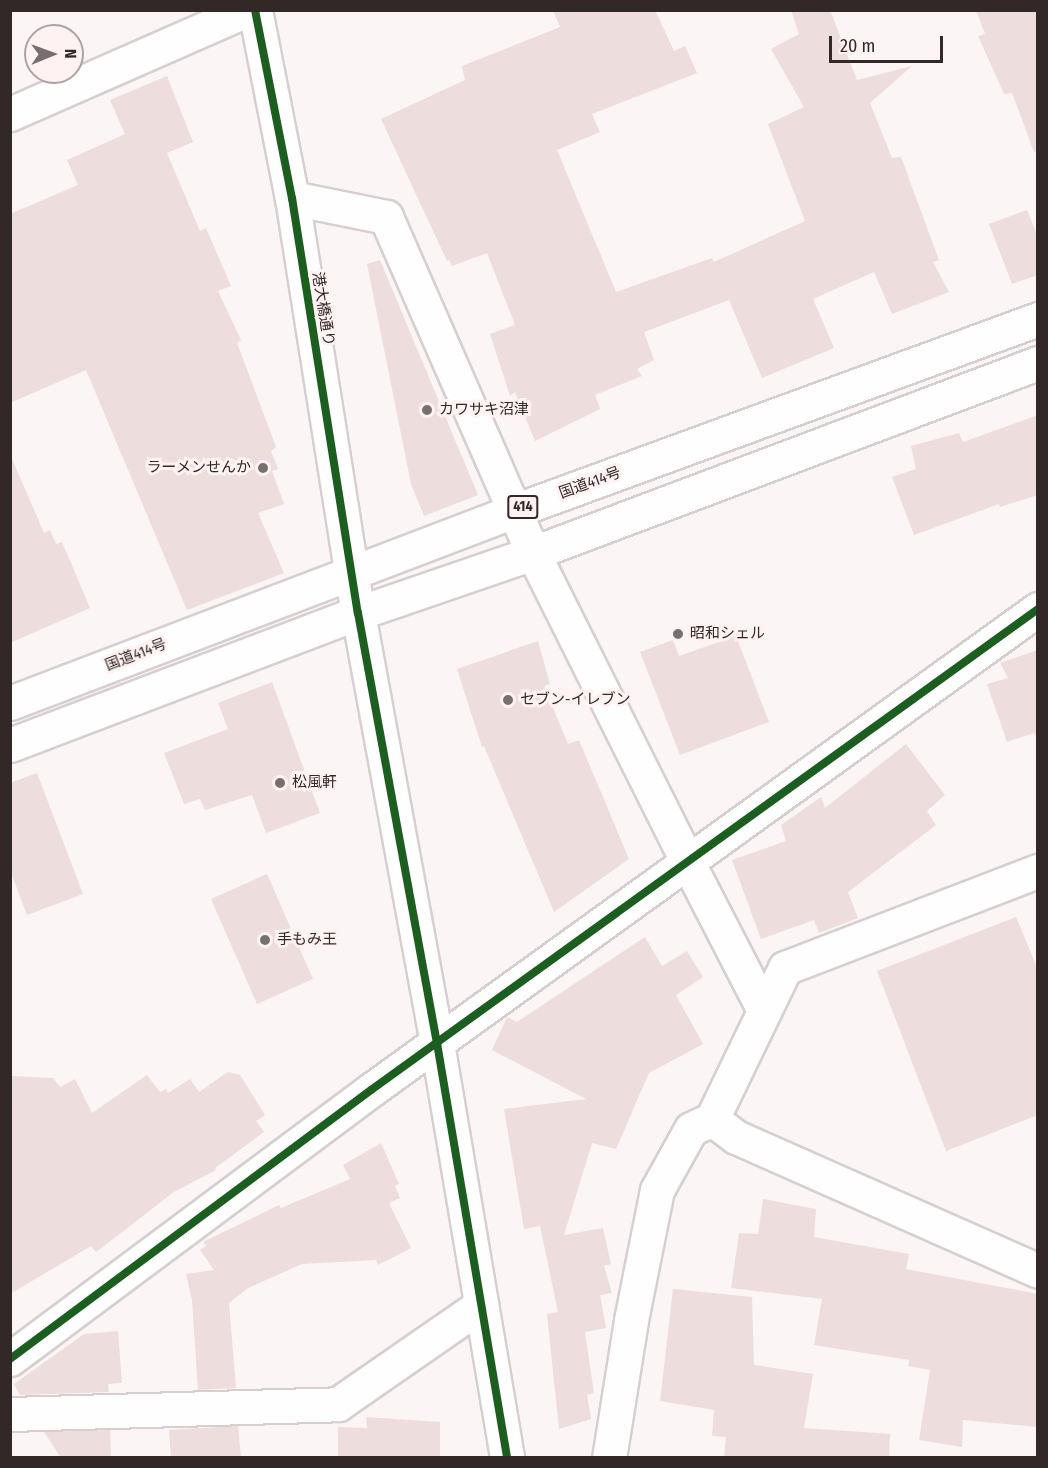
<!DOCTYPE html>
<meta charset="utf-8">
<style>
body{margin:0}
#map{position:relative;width:1048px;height:1468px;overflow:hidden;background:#fbf5f5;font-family:"Fira Sans Condensed","Noto Sans JP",sans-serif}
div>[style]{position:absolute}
.building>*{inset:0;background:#edd}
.roads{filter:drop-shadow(2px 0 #d7cfcf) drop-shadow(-2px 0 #d7cfcf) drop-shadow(0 2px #d7cfcf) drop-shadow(0 -2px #d7cfcf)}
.street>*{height:33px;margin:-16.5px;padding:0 16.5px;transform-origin:16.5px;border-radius:16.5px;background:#fefefe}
.secondary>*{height:33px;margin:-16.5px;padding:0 16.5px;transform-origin:16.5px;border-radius:16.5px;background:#fefefe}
.highway>*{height:33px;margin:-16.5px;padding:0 16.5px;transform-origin:16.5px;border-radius:16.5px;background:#fefefe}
.cycleway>*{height:8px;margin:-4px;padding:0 4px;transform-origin:4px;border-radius:4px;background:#1b5e20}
.dots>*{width:16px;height:16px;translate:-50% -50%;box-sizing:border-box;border:3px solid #fef3f2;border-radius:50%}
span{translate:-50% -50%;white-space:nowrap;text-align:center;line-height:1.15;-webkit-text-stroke:6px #fef3f2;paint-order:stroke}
.shield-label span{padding:2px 4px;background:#fef3f2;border:2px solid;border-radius:4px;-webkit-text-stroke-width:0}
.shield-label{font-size:14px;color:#322828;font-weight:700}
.street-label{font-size:15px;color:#322828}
.poi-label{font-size:15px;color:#322828}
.left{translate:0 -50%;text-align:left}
.right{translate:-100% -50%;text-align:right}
.frame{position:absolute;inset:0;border:12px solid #322828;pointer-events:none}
.north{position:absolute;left:24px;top:24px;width:60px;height:60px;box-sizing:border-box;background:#fef3f2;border:2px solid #aca2a1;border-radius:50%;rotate:89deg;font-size:16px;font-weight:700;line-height:24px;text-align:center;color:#322828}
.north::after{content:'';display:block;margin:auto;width:21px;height:27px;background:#787070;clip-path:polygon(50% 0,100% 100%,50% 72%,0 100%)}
.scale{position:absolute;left:829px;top:36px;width:114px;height:27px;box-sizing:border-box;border:3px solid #322828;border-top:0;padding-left:8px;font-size:18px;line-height:21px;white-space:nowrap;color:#322828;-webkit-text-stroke:4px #fef3f2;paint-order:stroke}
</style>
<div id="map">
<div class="building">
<i style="clip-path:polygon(553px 10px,655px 10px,674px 51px,685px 46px,697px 73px,592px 114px,600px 132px,557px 150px,616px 292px,712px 258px,714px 262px,805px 221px,768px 124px,804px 107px,771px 49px,799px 34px,791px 10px,830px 10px,857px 80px,912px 66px,870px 103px,892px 158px,901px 157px,939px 260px,933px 262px,949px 292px,892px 314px,874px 272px,813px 299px,834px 348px,762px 378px,729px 300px,644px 332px,654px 360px,637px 369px,642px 376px,595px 395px,600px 409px,535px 441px,515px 392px,510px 396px,490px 334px,515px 325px,487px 253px,452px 266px,449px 260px,447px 261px,381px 119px,465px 80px,462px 66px,560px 27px)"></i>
<i style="clip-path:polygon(976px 10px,1038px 10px,1038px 151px,1034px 152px,1012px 93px,1004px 94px,978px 36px,985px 34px)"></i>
<i style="clip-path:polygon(167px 76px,193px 142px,167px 153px,200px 231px,206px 228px,231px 286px,218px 291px,241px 340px,237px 343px,276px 447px,271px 451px,278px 469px,272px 471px,284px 504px,258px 513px,284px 573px,187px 610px,86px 370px,10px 403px,10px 214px,78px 185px,67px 160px,125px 134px,110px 100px)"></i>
<i style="clip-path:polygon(1027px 210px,1038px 237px,1038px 275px,1012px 284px,989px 224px)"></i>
<i style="clip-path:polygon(380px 260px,478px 495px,424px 516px,411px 484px,367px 264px)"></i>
<i style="clip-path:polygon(1038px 415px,1038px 495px,1000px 507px,999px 504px,914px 535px,892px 477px,916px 469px,911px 446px,959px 433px,963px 442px)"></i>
<i style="clip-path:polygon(10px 454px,44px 533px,50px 530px,56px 544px,62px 542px,90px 608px,10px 643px)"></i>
<i style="clip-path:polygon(736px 636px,769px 722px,680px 755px,640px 652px,673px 640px,679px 656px)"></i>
<i style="clip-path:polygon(538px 641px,550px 684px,544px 686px,568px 744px,579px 740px,629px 859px,554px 912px,484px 746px,482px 747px,457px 669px)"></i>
<i style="clip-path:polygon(1038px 650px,1038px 740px,1034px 733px,1007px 742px,987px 684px,1008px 678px,1000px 663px)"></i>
<i style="clip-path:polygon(272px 682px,320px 813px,266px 833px,252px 795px,205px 810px,200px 799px,184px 804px,164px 753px,228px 729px,218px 703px)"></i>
<i style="clip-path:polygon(906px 744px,945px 795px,927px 811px,936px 825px,848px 892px,858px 918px,819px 933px,814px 920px,761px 939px,732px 860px,786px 841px,781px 825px,821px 797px,825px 808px)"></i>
<i style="clip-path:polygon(37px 773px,83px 894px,27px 915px,10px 870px,10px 783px)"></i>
<i style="clip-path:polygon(267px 874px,313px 979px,257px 1004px,211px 899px)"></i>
<i style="clip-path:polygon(1016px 917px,1038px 970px,1038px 1115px,946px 1151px,877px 971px)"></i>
<i style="clip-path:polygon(645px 937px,662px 966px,687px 951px,703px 977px,676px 995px,703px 1044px,649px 1073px,616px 1149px,592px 1143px,564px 1235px,603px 1228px,611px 1264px,604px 1266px,612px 1293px,600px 1295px,606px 1328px,585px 1332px,594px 1393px,587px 1395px,591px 1419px,559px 1429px,547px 1314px,558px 1312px,540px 1226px,524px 1229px,504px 1109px,586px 1099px,492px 1050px,507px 1017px,517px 1022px)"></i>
<i style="clip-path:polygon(228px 1072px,240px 1075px,265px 1115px,256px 1121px,264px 1132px,215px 1168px,216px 1170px,174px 1192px,96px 1252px,91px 1246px,10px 1294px,10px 1076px,53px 1078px,60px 1087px,75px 1079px,92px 1113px,147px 1075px,160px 1092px,166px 1089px,168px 1093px,190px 1079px,199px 1092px)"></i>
<i style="clip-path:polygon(381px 1143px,399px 1184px,395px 1186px,400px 1198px,389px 1203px,411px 1248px,378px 1265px,376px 1260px,302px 1264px,248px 1288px,229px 1303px,236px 1388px,198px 1390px,192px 1300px,186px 1274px,214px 1270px,200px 1250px,206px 1246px,203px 1242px,279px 1205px,281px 1208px,350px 1179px,343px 1165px)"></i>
<i style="clip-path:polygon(763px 1199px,816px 1209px,814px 1237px,909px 1254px,906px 1269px,1038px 1294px,1038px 1427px,963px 1420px,962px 1447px,919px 1440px,930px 1370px,908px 1366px,909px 1360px,814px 1345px,822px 1299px,731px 1288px,739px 1233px,758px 1234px)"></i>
<i style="clip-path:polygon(673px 1289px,752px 1297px,754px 1365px,813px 1374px,804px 1428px,890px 1434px,889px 1458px,724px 1458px,726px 1437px,712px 1436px,714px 1410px,660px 1401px)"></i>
<i style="clip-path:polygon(118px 1331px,122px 1383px,108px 1384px,109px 1392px,20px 1395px,14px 1384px,84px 1334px)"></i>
<i style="clip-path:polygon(366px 1417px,440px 1422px,440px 1458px,338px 1458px,338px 1427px,367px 1428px)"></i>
<i style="clip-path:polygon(238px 1426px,241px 1458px,171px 1458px,169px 1430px)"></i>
<i style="clip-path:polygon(110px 1430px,111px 1458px,61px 1458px,44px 1432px)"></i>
</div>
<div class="roads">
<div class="street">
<i style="left:10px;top:114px;width:259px;rotate:-23.7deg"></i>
<i style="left:292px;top:198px;width:96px;rotate:11.4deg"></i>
<i style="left:386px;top:217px;width:367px;rotate:66.4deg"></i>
<i style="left:533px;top:553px;width:347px;rotate:63.4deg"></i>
<i style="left:688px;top:863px;width:165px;rotate:62.7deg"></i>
<i style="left:712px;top:1119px;width:168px;rotate:-64.2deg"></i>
<i style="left:785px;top:968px;width:271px;rotate:-21deg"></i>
<i style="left:10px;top:1414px;width:328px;rotate:-1.7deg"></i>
<i style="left:338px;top:1404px;width:174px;rotate:-34.7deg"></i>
<i style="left:609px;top:1458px;width:140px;rotate:-80.9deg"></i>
<i style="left:631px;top:1320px;width:133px;rotate:-78.7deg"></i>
<i style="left:657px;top:1190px;width:70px;rotate:-60.9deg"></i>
<i style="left:691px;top:1129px;width:23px;rotate:-25deg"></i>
<i style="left:712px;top:1119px;width:30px;rotate:37deg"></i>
<i style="left:736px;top:1137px;width:330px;rotate:23.9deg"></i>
</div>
<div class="secondary">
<i style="left:255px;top:10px;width:192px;rotate:78.9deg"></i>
<i style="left:292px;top:198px;width:420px;rotate:81deg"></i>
<i style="left:358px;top:613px;width:437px;rotate:79.6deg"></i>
<i style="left:437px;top:1043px;width:421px;rotate:80.4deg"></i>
<i style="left:10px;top:1359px;width:450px;rotate:-36.7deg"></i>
<i style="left:371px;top:1090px;width:822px;rotate:-35.8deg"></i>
</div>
<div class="highway">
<i style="left:10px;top:703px;width:539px;rotate:-20.85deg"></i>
<i style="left:514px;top:511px;width:558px;rotate:-20.12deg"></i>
<i style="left:10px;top:745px;width:372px;rotate:-20.8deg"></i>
<i style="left:358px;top:613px;width:185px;rotate:-18.9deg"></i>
<i style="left:533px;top:553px;width:540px;rotate:-20.62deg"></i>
</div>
</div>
<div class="cycleway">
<i style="left:255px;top:10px;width:192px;rotate:78.9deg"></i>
<i style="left:292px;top:198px;width:420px;rotate:81deg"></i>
<i style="left:358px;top:613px;width:437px;rotate:79.6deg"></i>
<i style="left:437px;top:1043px;width:421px;rotate:80.4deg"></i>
<i style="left:10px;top:1359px;width:450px;rotate:-36.7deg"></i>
<i style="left:371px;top:1090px;width:822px;rotate:-35.8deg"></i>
</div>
<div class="dots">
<i style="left:427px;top:410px;background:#787070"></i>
<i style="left:263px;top:468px;background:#787070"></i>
<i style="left:678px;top:634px;background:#787070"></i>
<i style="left:508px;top:700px;background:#787070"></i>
<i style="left:280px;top:783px;background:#787070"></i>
<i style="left:265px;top:940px;background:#787070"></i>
</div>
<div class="shield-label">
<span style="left:523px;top:507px">414</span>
</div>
<div class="street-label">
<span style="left:323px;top:309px;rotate:81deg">港大橋通り</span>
<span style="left:590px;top:483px;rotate:-20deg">国道414号</span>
<span style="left:136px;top:655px;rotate:-21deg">国道414号</span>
</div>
<div class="poi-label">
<span class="left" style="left:439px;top:410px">カワサキ沼津</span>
<span class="right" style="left:251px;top:468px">ラーメンせんか</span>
<span class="left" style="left:690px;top:634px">昭和シェル</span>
<span class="left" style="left:520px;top:700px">セブン-イレブン</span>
<span class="left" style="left:292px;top:783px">松風軒</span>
<span class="left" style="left:277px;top:940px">手もみ王</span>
</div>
<div class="frame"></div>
<div class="north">N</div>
<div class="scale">20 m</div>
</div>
